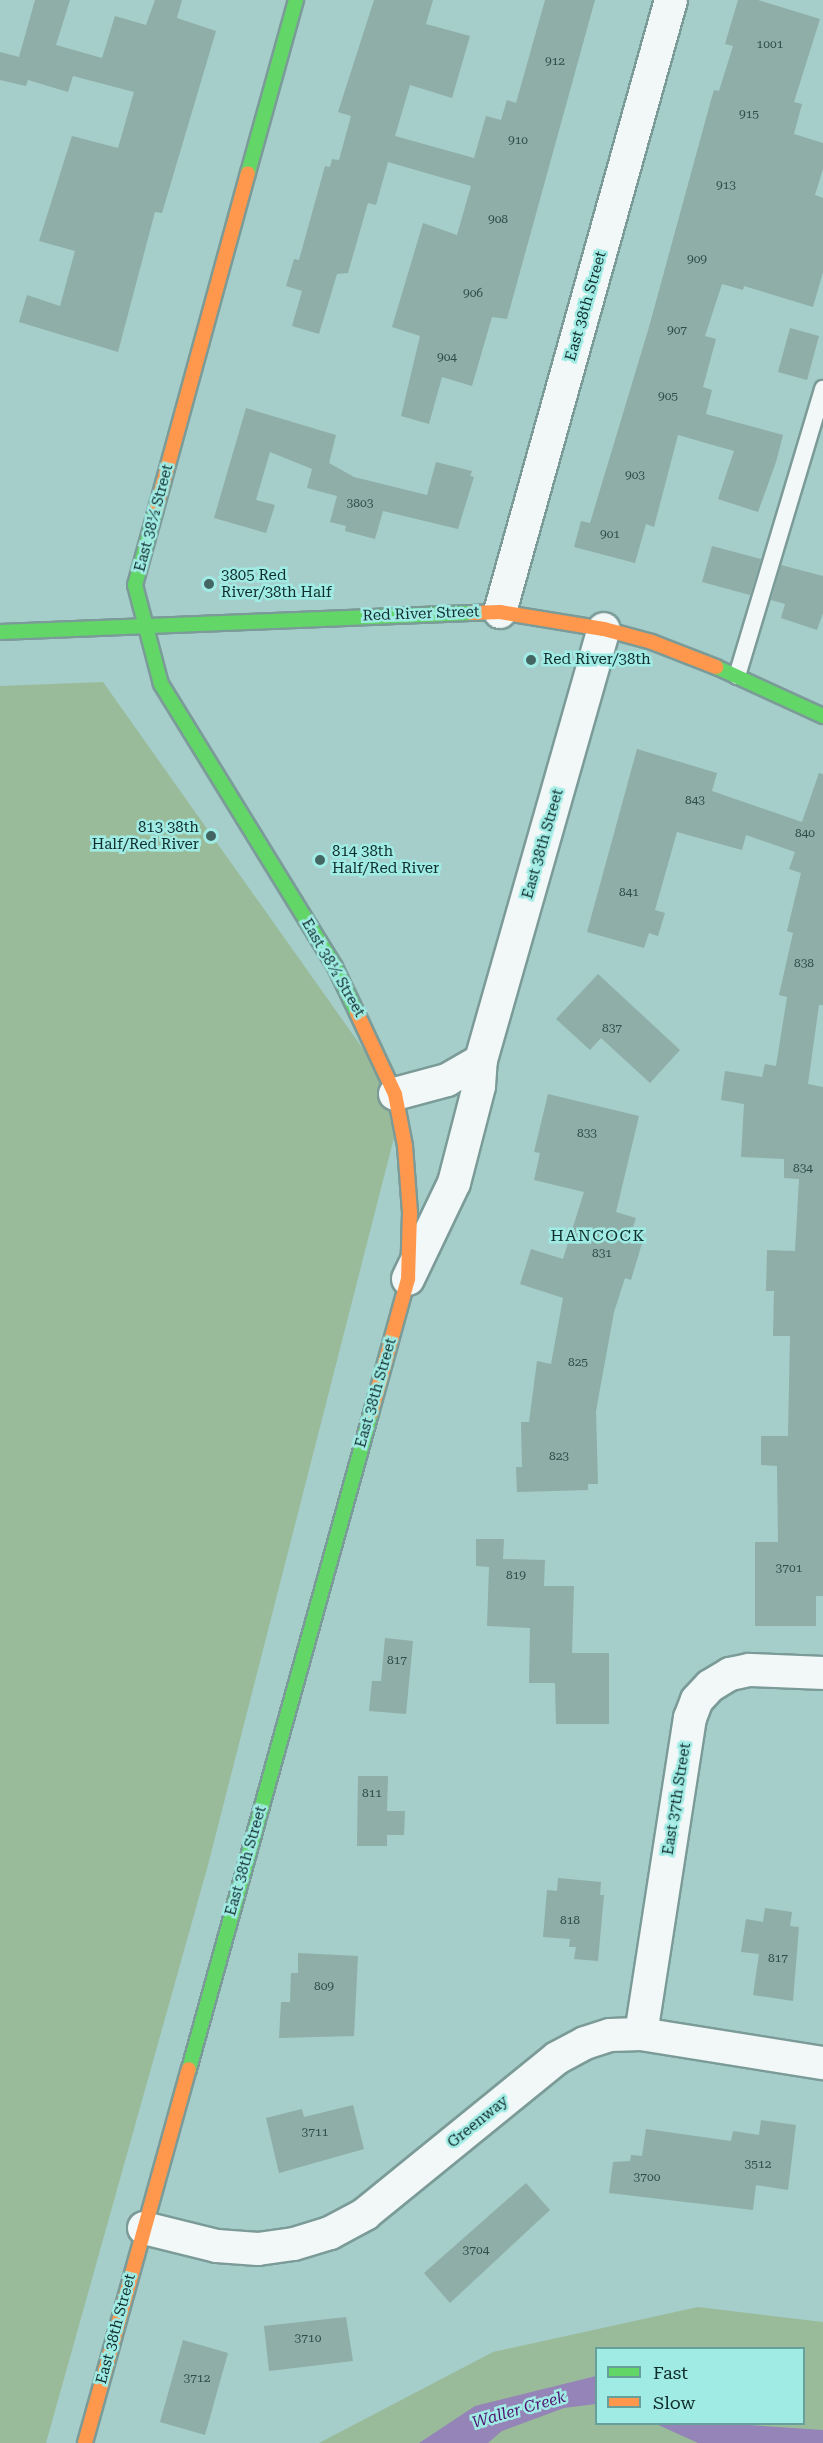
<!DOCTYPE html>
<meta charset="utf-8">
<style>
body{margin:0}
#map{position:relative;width:823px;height:2443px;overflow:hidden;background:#a5cdca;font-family:"Roboto Serif",serif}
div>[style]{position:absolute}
.green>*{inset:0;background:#9abb9a}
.water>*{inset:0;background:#9584b7}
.building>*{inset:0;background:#8faea7}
.roads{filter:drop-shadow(2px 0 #7b9b98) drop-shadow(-2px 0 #7b9b98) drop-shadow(0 2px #7b9b98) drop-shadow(0 -2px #7b9b98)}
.lane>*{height:16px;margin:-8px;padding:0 8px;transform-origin:8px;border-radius:8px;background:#f2f8f7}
.street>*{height:32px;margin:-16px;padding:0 16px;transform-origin:16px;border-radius:16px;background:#f2f8f7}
.fast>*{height:14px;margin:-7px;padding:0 7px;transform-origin:7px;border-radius:7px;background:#63d668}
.slow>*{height:14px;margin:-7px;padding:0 7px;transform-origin:7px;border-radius:7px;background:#ff974d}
.dots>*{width:16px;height:16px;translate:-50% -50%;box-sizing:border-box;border:3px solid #a1ebe5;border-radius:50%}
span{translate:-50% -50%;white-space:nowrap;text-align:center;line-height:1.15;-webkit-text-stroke:5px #a1ebe5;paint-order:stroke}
.number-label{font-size:12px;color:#2f4e4b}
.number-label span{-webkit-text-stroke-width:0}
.street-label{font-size:15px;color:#0f2e2c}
.poi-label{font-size:15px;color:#0f2e2c}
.left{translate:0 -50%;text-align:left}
.right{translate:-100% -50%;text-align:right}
.neighbourhood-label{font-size:16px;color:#0f2e2c;letter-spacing:1.5px}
.water-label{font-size:16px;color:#4e1370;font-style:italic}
.legend{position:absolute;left:595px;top:2347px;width:210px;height:78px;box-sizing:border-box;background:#a1ebe5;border:2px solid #679f9b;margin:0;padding:8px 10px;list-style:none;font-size:18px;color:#0f2e2c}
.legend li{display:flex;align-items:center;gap:12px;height:30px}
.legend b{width:30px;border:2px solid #679f9b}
</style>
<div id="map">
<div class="green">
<i style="clip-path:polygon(103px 682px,395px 1094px,399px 1118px,208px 1865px,46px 2443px,0 2443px,0 686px)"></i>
<i style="clip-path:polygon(evenodd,698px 2307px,823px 2322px,823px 2443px,319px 2443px,493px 2352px,698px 2307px,596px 2348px,804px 2348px,804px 2424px,596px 2424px,596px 2348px)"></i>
</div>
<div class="water">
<i style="clip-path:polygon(596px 2376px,596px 2404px,564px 2408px,502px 2431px,488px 2443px,419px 2443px,475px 2406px)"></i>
<i style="clip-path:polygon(656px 2424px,732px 2424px,823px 2430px,823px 2443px,698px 2443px)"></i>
</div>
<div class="building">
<i style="clip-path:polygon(35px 0,70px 0,56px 45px,102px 58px,115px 16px,146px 25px,155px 0,182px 0,177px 18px,216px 31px,162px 213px,155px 212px,118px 352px,19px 322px,27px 295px,60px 306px,75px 251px,39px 241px,72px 136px,118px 148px,134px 92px,73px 76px,68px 92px,28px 80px,26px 86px,0 80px,0 52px,19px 57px)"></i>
<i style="clip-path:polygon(374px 0,433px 0,426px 24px,470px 36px,452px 98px,410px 85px,395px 136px,474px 158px,486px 116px,501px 120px,507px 100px,516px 103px,545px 0,595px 0,507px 319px,492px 317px,472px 386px,442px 377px,429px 424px,401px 416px,420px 336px,392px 327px,423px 223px,457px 235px,471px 186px,388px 162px,376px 205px,368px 203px,348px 273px,337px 274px,319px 334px,292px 326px,302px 291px,286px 286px,294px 259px,299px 260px,325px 166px,330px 167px,332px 159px,339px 160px,351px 116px,338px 112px)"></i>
<i style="clip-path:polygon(738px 0,758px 0,820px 19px,794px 102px,802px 104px,794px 134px,823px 143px,823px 169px,815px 195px,823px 198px,823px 272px,813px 307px,744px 286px,743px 290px,722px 284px,705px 336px,716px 339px,703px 387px,712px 390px,706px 414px,783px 435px,776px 462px,758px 512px,718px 499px,734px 451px,678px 435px,654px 527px,646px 524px,635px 563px,574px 547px,581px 521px,590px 523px,649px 327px,711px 100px,714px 90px,719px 91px,733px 46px,725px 44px)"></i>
<i style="clip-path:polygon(790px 328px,819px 336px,807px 380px,778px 372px)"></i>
<i style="clip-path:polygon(246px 408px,336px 435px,329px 463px,354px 477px,427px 495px,436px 462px,472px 471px,470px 476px,474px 477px,458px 529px,383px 511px,375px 539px,345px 531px,346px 526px,330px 522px,337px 496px,307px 488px,312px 469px,270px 452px,256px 500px,275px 505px,266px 533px,214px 518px)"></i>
<i style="clip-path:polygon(712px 546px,761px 559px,750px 595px,702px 582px)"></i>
<i style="clip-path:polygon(781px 565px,823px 576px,823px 613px,817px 630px,781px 618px,785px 604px,771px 600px)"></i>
<i style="clip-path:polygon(637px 749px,717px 773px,712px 791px,802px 822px,819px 773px,823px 774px,823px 1005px,819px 1005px,808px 1084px,823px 1087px,823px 1596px,816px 1596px,816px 1626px,755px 1626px,755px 1542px,778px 1542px,777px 1466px,761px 1465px,761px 1436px,788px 1436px,790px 1336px,773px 1336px,774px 1291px,766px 1291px,767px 1250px,795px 1251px,799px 1179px,784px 1178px,784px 1159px,741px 1157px,744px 1104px,721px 1100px,725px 1071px,762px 1077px,765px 1064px,776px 1066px,787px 997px,779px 995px,793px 933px,787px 931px,801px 873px,789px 869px,795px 852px,746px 835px,742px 850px,677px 832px,655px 910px,665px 913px,658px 936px,649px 933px,644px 948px,587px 932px)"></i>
<i style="clip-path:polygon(598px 974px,680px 1050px,650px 1083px,601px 1038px,590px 1050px,556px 1019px)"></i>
<i style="clip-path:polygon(548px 1094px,639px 1116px,616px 1212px,636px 1218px,630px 1236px,643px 1240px,631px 1280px,625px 1278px,614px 1312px,596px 1411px,598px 1484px,588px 1484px,588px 1490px,517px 1492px,516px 1467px,522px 1467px,521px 1422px,529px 1422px,537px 1361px,551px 1364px,563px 1298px,520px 1284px,531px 1249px,563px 1259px,584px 1192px,534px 1180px,540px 1153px,534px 1152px)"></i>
<i style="clip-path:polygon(476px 1539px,504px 1539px,503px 1559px,545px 1560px,544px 1586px,574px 1586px,572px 1653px,609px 1653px,609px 1724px,556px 1724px,555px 1683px,529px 1683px,530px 1628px,487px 1626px,489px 1567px,476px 1566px)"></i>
<i style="clip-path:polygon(385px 1638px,413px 1641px,406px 1714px,369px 1711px,372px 1681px,381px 1681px)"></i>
<i style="clip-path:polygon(358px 1776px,388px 1776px,387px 1811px,405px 1811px,404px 1835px,387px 1835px,387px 1846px,357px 1846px)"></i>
<i style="clip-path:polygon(558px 1878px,601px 1882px,600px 1895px,604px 1895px,598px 1961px,574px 1959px,576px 1947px,569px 1947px,570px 1939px,543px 1937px,547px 1890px,557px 1891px)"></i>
<i style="clip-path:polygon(765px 1908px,792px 1912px,790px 1926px,799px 1927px,793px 2001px,753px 1995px,759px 1954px,741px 1952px,746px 1919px,763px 1922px)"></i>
<i style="clip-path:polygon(298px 1953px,358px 1956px,354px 2036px,279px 2038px,281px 2002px,290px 2002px,291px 1973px,298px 1973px)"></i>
<i style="clip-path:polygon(353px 2105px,364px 2149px,279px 2173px,266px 2118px,302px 2109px,304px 2117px)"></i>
<i style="clip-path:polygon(761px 2120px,796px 2125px,788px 2190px,756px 2185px,753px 2210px,609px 2193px,613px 2162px,630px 2161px,631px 2155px,642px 2156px,646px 2129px,731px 2141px,733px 2131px,759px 2135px)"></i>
<i style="clip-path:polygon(526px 2183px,550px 2210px,450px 2303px,424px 2273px)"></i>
<i style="clip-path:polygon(346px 2317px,353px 2361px,269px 2371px,264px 2326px)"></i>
<i style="clip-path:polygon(183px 2340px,228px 2353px,205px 2435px,160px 2422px)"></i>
</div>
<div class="roads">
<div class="lane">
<i style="left:737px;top:676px;width:300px;rotate:-73.3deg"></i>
</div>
<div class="street">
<i style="left:500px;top:612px;width:635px;rotate:-74.39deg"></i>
<i style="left:395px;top:1094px;width:54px;rotate:-15.1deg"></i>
<i style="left:447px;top:1080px;width:39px;rotate:-30deg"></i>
<i style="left:408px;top:1279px;width:106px;rotate:-64.4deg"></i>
<i style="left:454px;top:1183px;width:100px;rotate:-75.5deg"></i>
<i style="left:479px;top:1086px;width:26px;rotate:-86deg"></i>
<i style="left:481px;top:1060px;width:448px;rotate:-74.1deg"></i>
<i style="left:641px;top:2034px;width:320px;rotate:-81.2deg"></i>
<i style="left:690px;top:1718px;width:19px;rotate:-69deg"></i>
<i style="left:697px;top:1700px;width:19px;rotate:-47deg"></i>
<i style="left:710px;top:1686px;width:23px;rotate:-31deg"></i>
<i style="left:730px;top:1674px;width:19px;rotate:-12deg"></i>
<i style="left:749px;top:1670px;width:74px;rotate:2.3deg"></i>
<i style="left:144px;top:2228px;width:75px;rotate:13.9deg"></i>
<i style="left:217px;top:2246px;width:41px;rotate:4.2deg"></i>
<i style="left:258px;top:2249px;width:36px;rotate:-8deg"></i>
<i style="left:294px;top:2244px;width:38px;rotate:-17deg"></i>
<i style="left:330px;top:2233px;width:40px;rotate:-28deg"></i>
<i style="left:365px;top:2214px;width:247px;rotate:-39.1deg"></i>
<i style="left:557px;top:2058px;width:32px;rotate:-28deg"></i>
<i style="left:585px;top:2043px;width:26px;rotate:-18deg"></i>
<i style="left:610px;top:2035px;width:31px;rotate:-2deg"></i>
<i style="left:641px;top:2034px;width:184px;rotate:9.1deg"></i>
</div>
<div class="fast">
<i style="left:248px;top:173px;width:180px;rotate:-74.5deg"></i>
<i style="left:156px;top:509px;width:79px;rotate:105.4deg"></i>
<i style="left:135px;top:585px;width:102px;rotate:75.3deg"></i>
<i style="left:161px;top:684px;width:332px;rotate:58.4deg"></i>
<i style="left:335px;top:967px;width:51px;rotate:64.4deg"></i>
<i style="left:0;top:632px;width:471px;rotate:-2.3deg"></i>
<i style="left:716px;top:667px;width:118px;rotate:24.6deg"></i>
<i style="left:189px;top:2069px;width:681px;rotate:-74.49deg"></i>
</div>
<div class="slow">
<i style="left:156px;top:509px;width:348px;rotate:-74.7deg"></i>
<i style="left:471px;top:613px;width:29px;rotate:-2deg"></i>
<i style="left:500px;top:612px;width:105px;rotate:9.3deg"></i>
<i style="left:604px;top:629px;width:50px;rotate:15.2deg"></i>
<i style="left:652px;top:642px;width:69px;rotate:21.3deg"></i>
<i style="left:357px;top:1013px;width:89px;rotate:64.9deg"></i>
<i style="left:395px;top:1094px;width:53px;rotate:79.1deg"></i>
<i style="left:405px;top:1146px;width:67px;rotate:85.7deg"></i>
<i style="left:410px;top:1213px;width:66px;rotate:91.7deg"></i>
<i style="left:408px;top:1279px;width:139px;rotate:105.4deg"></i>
<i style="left:85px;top:2443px;width:388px;rotate:-74.5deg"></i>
</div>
</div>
<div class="dots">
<i style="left:209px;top:584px;background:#446663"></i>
<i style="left:531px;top:660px;background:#446663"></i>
<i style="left:211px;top:836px;background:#446663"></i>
<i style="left:320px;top:860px;background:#446663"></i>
</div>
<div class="number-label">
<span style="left:770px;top:45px">1001</span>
<span style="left:555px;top:62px">912</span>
<span style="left:749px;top:115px">915</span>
<span style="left:518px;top:141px">910</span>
<span style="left:726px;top:186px">913</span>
<span style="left:498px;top:220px">908</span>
<span style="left:697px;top:260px">909</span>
<span style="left:473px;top:294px">906</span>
<span style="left:677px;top:331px">907</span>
<span style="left:447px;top:358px">904</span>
<span style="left:668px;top:397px">905</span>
<span style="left:635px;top:476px">903</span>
<span style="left:360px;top:504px">3803</span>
<span style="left:610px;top:535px">901</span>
<span style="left:695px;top:801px">843</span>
<span style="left:805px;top:834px">840</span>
<span style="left:629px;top:893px">841</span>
<span style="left:804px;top:964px">838</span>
<span style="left:612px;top:1029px">837</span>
<span style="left:587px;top:1134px">833</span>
<span style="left:803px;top:1169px">834</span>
<span style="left:602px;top:1254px">831</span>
<span style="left:578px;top:1363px">825</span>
<span style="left:559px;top:1457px">823</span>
<span style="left:789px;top:1569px">3701</span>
<span style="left:516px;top:1576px">819</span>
<span style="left:397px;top:1661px">817</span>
<span style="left:372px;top:1794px">811</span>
<span style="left:570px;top:1921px">818</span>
<span style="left:778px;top:1959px">817</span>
<span style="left:324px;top:1987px">809</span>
<span style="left:315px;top:2133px">3711</span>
<span style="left:758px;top:2165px">3512</span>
<span style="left:647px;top:2178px">3700</span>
<span style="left:476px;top:2251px">3704</span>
<span style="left:308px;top:2339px">3710</span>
<span style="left:197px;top:2379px">3712</span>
</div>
<div class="street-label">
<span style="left:586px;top:306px;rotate:-74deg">East 38th Street</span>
<span style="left:154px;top:518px;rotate:-75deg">East 38½ Street</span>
<span style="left:421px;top:614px;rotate:-2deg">Red River Street</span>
<span style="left:543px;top:844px;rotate:-74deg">East 38th Street</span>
<span style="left:333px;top:968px;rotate:60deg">East 38½ Street</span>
<span style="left:376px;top:1393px;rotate:-74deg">East 38th Street</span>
<span style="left:677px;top:1799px;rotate:-81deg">East 37th Street</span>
<span style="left:246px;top:1861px;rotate:-74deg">East 38th Street</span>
<span style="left:478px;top:2122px;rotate:-39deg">Greenway</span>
<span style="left:116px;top:2329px;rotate:-75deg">East 38th Street</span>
</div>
<div class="poi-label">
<span class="left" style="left:221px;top:584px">3805 Red<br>River/38th Half</span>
<span class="left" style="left:543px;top:660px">Red River/38th</span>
<span class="right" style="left:199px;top:836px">813 38th<br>Half/Red River</span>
<span class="left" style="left:332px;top:860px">814 38th<br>Half/Red River</span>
</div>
<div class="neighbourhood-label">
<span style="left:598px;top:1236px">HANCOCK</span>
</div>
<div class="water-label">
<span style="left:519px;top:2410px;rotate:-16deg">Waller Creek</span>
</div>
<ul class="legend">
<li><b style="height:8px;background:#63d668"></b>Fast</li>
<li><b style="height:8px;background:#ff974d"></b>Slow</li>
</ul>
</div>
